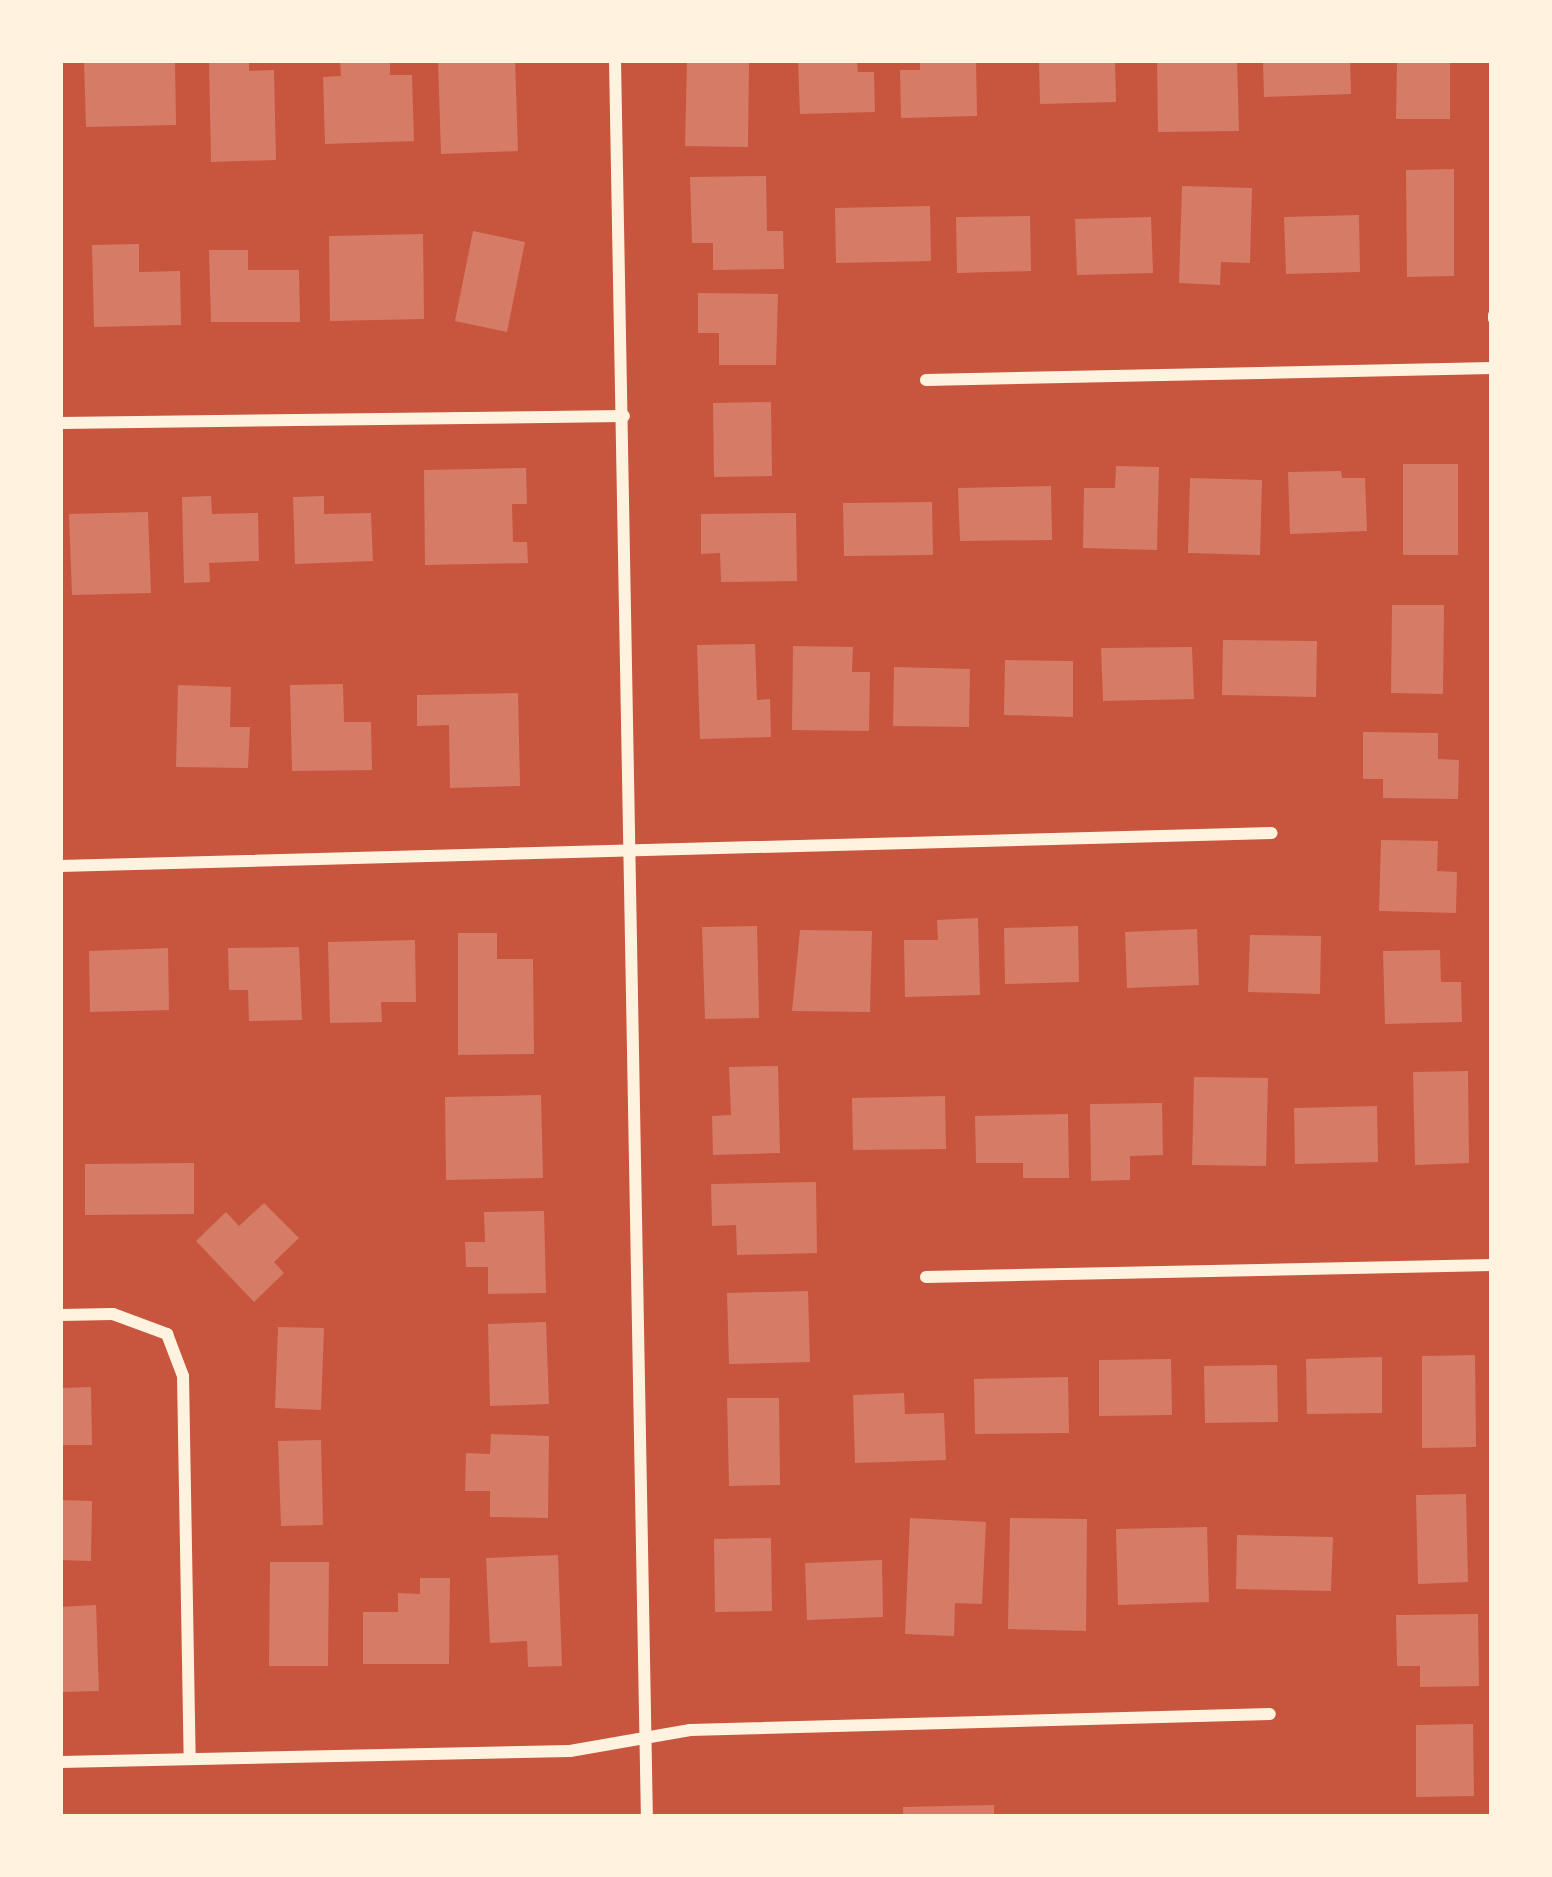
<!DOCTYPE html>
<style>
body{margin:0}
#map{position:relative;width:1552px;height:1877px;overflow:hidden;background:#c8553d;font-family:"Fira Sans Condensed",sans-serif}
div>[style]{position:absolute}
.building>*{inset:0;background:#d67c66}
.path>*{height:8px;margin:-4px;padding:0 4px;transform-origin:4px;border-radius:4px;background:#fff3e0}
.minor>*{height:12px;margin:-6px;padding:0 6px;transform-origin:6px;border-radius:6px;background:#fff3e0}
span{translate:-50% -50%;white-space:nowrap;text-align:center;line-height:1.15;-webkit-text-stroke:9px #fff3e0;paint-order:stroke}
.frame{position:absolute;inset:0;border:63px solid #fff3e0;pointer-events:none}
</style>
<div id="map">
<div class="building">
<i style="clip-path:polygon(84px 60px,175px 60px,176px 125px,86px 127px)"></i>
<i style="clip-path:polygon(209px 60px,249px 60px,249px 71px,274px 70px,276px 160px,211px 162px)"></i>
<i style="clip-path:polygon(340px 60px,390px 60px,390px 75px,412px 75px,414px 141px,325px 144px,323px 77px,341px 76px)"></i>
<i style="clip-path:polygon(438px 60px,515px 60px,518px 151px,441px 154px)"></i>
<i style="clip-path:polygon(687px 60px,749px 60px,748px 147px,685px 146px)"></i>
<i style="clip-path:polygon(798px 60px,857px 60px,858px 72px,874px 72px,875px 112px,800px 114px)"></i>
<i style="clip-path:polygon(920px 60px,976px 60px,977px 116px,901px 118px,900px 70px,920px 70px)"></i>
<i style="clip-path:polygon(1039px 60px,1115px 60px,1116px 102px,1040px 104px)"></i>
<i style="clip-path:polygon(1157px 60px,1237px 60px,1239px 131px,1158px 132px)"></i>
<i style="clip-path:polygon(1263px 60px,1350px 60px,1351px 94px,1264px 97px)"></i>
<i style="clip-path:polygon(1397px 60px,1450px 60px,1450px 119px,1396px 119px)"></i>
<i style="clip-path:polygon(1454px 169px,1454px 276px,1407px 277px,1406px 170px)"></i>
<i style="clip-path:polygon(766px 176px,767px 231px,783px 231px,784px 269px,713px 270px,713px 243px,692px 243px,690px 177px)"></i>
<i style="clip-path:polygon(1182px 186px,1252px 188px,1250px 263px,1221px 262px,1220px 285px,1179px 283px)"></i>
<i style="clip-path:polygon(930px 206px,931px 261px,836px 263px,835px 208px)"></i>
<i style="clip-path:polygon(1359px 215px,1360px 272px,1286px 274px,1284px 217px)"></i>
<i style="clip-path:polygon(1030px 216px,1031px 271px,957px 273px,956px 217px)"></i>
<i style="clip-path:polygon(1151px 217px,1153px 273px,1077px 275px,1075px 219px)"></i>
<i style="clip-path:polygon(473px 231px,525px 242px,507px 332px,455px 321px)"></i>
<i style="clip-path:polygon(423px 234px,424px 319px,330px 321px,329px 236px)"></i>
<i style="clip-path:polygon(139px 244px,139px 272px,180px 271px,181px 325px,94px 327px,92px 245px)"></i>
<i style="clip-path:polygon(209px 250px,248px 250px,248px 270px,299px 270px,300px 322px,211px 322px)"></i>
<i style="clip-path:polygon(698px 293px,778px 294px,776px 365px,719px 365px,719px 333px,698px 333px)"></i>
<i style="clip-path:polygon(771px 402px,772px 476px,714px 477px,713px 403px)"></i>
<i style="clip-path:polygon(1403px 464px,1458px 464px,1458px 555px,1403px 555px)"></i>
<i style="clip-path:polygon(1116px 466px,1159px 467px,1157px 550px,1083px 548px,1084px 488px,1115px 488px)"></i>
<i style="clip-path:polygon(526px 468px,527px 504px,512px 504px,513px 542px,527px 542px,528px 563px,425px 565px,424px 470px)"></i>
<i style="clip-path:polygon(1341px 471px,1342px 478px,1365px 478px,1367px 531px,1290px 534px,1288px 472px)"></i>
<i style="clip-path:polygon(1190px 478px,1262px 480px,1260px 555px,1188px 553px)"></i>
<i style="clip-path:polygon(1051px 486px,1052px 540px,960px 541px,958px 488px)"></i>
<i style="clip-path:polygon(211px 496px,212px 514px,258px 513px,259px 561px,209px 563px,210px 582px,184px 583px,182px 497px)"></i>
<i style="clip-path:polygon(324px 496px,324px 514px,371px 513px,373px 561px,295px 564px,293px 497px)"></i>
<i style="clip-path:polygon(932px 502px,933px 555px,844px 556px,843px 503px)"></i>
<i style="clip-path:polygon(148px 512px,151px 593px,72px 595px,69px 514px)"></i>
<i style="clip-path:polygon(796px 513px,797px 581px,721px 582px,720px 553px,701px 554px,701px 514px)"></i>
<i style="clip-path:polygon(1392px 605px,1444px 605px,1443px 694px,1391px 693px)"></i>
<i style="clip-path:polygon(1223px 640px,1317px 641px,1316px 697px,1222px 695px)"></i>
<i style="clip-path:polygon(755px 644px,757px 700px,770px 699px,771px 737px,700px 739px,697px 645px)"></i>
<i style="clip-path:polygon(793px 646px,853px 647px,852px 672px,870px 672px,869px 731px,792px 730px)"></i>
<i style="clip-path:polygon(1192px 647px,1194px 699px,1103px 701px,1101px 648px)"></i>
<i style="clip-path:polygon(1005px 660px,1073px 661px,1073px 717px,1004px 715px)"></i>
<i style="clip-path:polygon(894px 667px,970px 669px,969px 727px,893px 726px)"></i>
<i style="clip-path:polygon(343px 684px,344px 722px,371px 722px,372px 770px,292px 771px,290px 685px)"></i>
<i style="clip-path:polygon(178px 685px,231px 687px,230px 727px,250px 727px,248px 768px,176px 767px)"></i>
<i style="clip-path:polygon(518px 693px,520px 786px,450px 788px,449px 725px,417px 726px,417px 695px)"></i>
<i style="clip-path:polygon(1363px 732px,1438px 733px,1438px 759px,1459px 760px,1458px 799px,1383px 798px,1383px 779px,1363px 779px)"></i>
<i style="clip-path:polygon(1381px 840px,1438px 841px,1437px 871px,1457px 872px,1456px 913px,1379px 911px)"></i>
<i style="clip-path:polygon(978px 918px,980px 995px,905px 997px,904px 940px,938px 940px,937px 920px)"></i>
<i style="clip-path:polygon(757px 926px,759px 1018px,705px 1019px,702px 927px)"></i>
<i style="clip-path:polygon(1078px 926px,1079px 982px,1005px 984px,1004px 928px)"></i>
<i style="clip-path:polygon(1197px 929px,1199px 985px,1127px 988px,1125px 932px)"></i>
<i style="clip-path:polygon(800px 930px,872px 931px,870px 1012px,792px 1011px)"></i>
<i style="clip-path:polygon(458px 933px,497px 933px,497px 959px,533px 959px,534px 1054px,458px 1055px)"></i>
<i style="clip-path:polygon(1250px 935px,1321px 936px,1320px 994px,1248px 992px)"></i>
<i style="clip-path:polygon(415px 940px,416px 1002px,381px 1002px,382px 1022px,330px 1023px,328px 942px)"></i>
<i style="clip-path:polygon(299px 947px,302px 1020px,249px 1021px,248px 990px,229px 990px,228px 948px)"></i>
<i style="clip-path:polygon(168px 948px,169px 1010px,90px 1012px,89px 951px)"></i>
<i style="clip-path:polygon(1440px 950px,1441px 982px,1461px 982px,1462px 1022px,1385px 1024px,1383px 951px)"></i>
<i style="clip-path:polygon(778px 1066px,780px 1153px,713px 1155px,712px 1116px,731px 1115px,729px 1067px)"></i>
<i style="clip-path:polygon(1468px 1071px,1469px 1163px,1415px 1165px,1413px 1072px)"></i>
<i style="clip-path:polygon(1194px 1077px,1268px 1078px,1266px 1166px,1192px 1165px)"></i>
<i style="clip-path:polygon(541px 1095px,543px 1178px,446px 1180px,445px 1097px)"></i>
<i style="clip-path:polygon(945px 1096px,946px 1149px,853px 1150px,852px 1098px)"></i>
<i style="clip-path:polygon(1162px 1103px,1163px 1155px,1130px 1156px,1130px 1180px,1091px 1181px,1090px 1104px)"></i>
<i style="clip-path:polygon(1377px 1106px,1378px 1162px,1295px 1164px,1294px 1108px)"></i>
<i style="clip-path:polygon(1068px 1114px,1069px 1178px,1023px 1178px,1023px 1163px,976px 1163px,975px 1116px)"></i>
<i style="clip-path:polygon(194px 1163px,194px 1214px,85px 1215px,85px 1164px)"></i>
<i style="clip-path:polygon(816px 1182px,817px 1253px,737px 1255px,736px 1225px,712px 1226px,711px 1184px)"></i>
<i style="clip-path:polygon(264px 1203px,299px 1238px,274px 1262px,284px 1273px,254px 1302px,196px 1241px,226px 1212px,239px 1226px)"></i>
<i style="clip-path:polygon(544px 1211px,546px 1293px,488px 1294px,488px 1267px,466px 1267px,465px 1242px,485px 1242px,484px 1212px)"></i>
<i style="clip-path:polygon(808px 1291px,810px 1362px,729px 1364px,727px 1293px)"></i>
<i style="clip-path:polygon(546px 1322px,549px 1404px,490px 1406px,488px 1324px)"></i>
<i style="clip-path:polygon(278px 1327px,324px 1328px,321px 1410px,275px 1408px)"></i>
<i style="clip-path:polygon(1475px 1355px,1476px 1447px,1422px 1448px,1422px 1356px)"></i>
<i style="clip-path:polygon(1382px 1357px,1382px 1413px,1307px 1414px,1306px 1359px)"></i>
<i style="clip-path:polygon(1171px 1359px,1172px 1415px,1099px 1416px,1099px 1360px)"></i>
<i style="clip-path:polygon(1277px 1365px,1278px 1422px,1205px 1423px,1204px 1366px)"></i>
<i style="clip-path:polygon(1068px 1377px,1069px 1433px,975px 1434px,974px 1379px)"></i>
<i style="clip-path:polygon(91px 1387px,92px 1445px,60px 1445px,60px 1388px)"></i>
<i style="clip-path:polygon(904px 1393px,905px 1414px,944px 1413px,946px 1460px,855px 1463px,853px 1395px)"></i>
<i style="clip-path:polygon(727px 1398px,779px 1398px,780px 1485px,729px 1486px)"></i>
<i style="clip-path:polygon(491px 1434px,549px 1436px,548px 1518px,490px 1517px,490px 1491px,465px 1491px,466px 1453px,490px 1454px)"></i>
<i style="clip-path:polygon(321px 1440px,323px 1525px,281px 1526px,278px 1441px)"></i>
<i style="clip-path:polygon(1466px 1494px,1468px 1582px,1418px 1584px,1416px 1495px)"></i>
<i style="clip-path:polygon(60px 1500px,92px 1501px,91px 1561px,60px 1560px)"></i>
<i style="clip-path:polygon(910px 1518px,986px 1522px,982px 1604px,955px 1603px,954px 1636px,905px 1634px)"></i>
<i style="clip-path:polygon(1010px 1518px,1087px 1519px,1086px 1631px,1008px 1629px)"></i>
<i style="clip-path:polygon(1207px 1527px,1209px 1602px,1118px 1605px,1116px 1529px)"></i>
<i style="clip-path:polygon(1237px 1535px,1333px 1537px,1331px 1591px,1236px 1589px)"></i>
<i style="clip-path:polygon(771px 1538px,772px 1611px,715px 1612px,714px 1539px)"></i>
<i style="clip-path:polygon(558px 1555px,562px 1666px,528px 1667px,527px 1641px,490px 1643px,486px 1558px)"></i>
<i style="clip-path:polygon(882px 1560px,883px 1617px,807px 1620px,805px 1563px)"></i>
<i style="clip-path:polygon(270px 1562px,329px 1562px,328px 1666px,269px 1666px)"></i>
<i style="clip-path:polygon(420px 1578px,450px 1578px,449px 1664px,363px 1664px,363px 1612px,398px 1612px,398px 1593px,420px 1594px)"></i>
<i style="clip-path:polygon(96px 1605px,99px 1691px,60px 1692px,60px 1607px)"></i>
<i style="clip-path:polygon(1478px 1614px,1479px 1686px,1420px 1687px,1420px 1666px,1397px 1666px,1396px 1615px)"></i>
<i style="clip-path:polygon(1473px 1724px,1474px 1796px,1416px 1797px,1416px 1725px)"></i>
<i style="clip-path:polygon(994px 1805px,994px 1817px,903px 1817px,903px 1807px)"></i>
</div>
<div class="path">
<i style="left:1492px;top:315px;width:4px;rotate:90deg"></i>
</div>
<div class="minor">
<i style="left:615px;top:60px;width:1757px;rotate:88.96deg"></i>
<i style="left:926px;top:380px;width:566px;rotate:-1.21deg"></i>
<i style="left:60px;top:423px;width:564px;rotate:-0.71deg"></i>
<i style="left:60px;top:866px;width:1212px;rotate:-1.56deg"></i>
<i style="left:926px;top:1277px;width:566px;rotate:-1.21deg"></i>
<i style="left:60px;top:1315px;width:53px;rotate:-1.1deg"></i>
<i style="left:113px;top:1314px;width:58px;rotate:20.3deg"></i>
<i style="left:167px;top:1334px;width:45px;rotate:69.1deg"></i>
<i style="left:183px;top:1376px;width:382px;rotate:89deg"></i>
<i style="left:60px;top:1762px;width:510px;rotate:-1.24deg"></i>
<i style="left:570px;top:1751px;width:122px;rotate:-9.9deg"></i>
<i style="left:690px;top:1730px;width:580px;rotate:-1.58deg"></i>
</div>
<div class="frame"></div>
</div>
